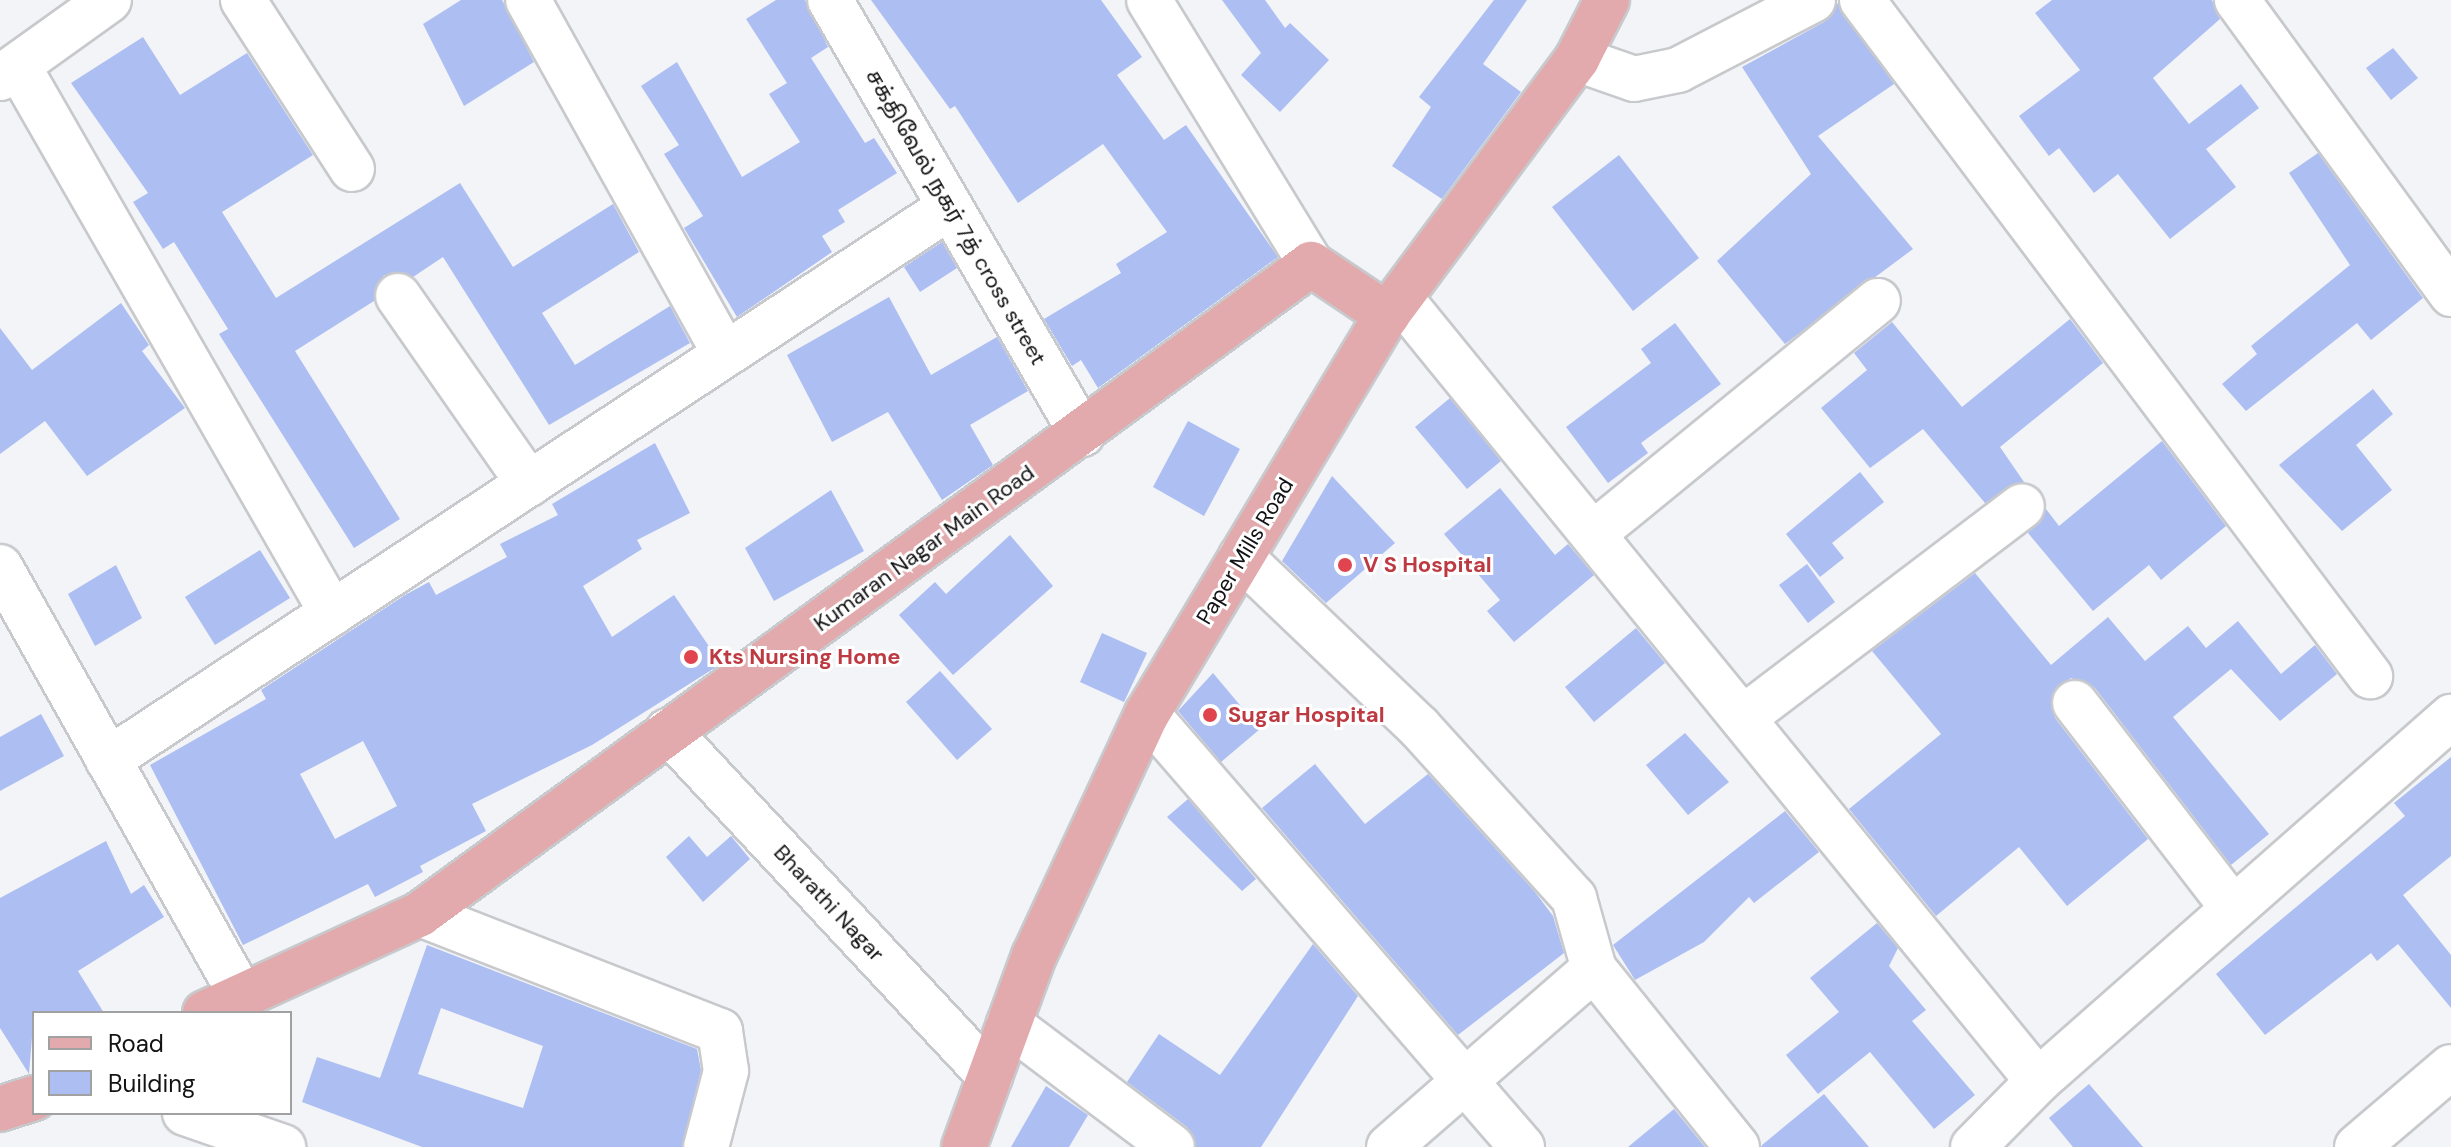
<!DOCTYPE html>
<meta charset="utf-8">
<style>
body{margin:0}
#map{position:relative;width:2451px;height:1147px;overflow:hidden;background:#f2f4f7;font-family:"DM Sans","Noto Sans Tamil",sans-serif}
div>[style]{position:absolute}
.building>*{inset:0;background:#adbef2}
.roads{filter:drop-shadow(2px 0 #c8c9cc) drop-shadow(-2px 0 #c8c9cc) drop-shadow(0 2px #c8c9cc) drop-shadow(0 -2px #c8c9cc)}
.minor>*{height:44px;margin:-22px;padding:0 22px;transform-origin:22px;border-radius:22px;background:#fff}
.major>*{height:44px;margin:-22px;padding:0 22px;transform-origin:22px;border-radius:22px;background:#e2aaac}
.dots>*{width:22px;height:22px;translate:-50% -50%;box-sizing:border-box;border:4px solid #fff;border-radius:50%}
span{translate:-50% -50%;white-space:nowrap;text-align:center;line-height:1.15;-webkit-text-stroke:6px #fff;paint-order:stroke}
.street-label{font-size:22px;color:#131315}
.health-label{font-size:22px;color:#be3a42;font-weight:700}
.left{translate:0 -50%;text-align:left}
.legend{position:absolute;left:32px;top:1011px;width:260px;height:104px;box-sizing:border-box;background:#fff;border:2px solid #a1a1a1;margin:0;padding:10px 14px;list-style:none;font-size:24px;color:#131315}
.legend li{display:flex;align-items:center;gap:16px;height:40px}
.legend b{width:40px;border:2px solid #a1a1a1}
</style>
<div id="map">
<div class="building">
<i style="clip-path:polygon(461px 0,502px 0,534px 62px,464px 106px,423px 24px)"></i>
<i style="clip-path:polygon(776px 0,805px 0,828px 47px,811px 58px,865px 143px,874px 138px,897px 173px,838px 210px,845px 222px,822px 236px,832px 252px,737px 317px,684px 228px,703px 216px,664px 154px,679px 145px,641px 86px,677px 62px,742px 177px,800px 142px,769px 94px,787px 83px,746px 19px)"></i>
<i style="clip-path:polygon(871px 0,1101px 0,1142px 57px,1117px 75px,1164px 140px,1186px 125px,1278px 257px,1098px 388px,1081px 360px,1072px 366px,1044px 319px,1121px 273px,1116px 264px,1167px 232px,1103px 144px,1018px 203px,955px 106px,950px 109px)"></i>
<i style="clip-path:polygon(1222px 0,1265px 0,1285px 28px,1290px 23px,1329px 60px,1280px 112px,1241px 75px,1261px 53px)"></i>
<i style="clip-path:polygon(1494px 0,1527px 0,1483px 64px,1521px 92px,1442px 199px,1392px 166px,1431px 107px,1419px 97px)"></i>
<i style="clip-path:polygon(2052px 0,2212px 0,2220px 19px,2153px 78px,2189px 124px,2241px 84px,2259px 108px,2206px 149px,2236px 187px,2170px 239px,2118px 174px,2094px 193px,2059px 148px,2049px 156px,2019px 116px,2080px 70px,2035px 13px)"></i>
<i style="clip-path:polygon(1837px 3px,1894px 84px,1818px 136px,1913px 249px,1785px 344px,1717px 261px,1811px 174px,1742px 67px,1824px 22px)"></i>
<i style="clip-path:polygon(143px 37px,180px 95px,247px 53px,313px 155px,222px 212px,276px 298px,460px 183px,513px 267px,613px 204px,639px 252px,542px 313px,575px 365px,670px 306px,690px 343px,549px 425px,443px 257px,413px 277px,384px 275px,374px 301px,295px 351px,400px 519px,354px 548px,219px 334px,228px 329px,174px 242px,163px 249px,133px 202px,148px 193px,71px 83px)"></i>
<i style="clip-path:polygon(2393px 48px,2418px 78px,2391px 100px,2366px 68px)"></i>
<i style="clip-path:polygon(2318px 153px,2423px 298px,2371px 340px,2357px 323px,2246px 411px,2222px 384px,2257px 354px,2251px 346px,2350px 265px,2289px 173px)"></i>
<i style="clip-path:polygon(1619px 155px,1699px 258px,1633px 311px,1552px 207px)"></i>
<i style="clip-path:polygon(942px 242px,957px 268px,920px 292px,904px 267px)"></i>
<i style="clip-path:polygon(889px 297px,931px 375px,997px 337px,1028px 391px,970px 425px,993px 465px,942px 500px,888px 412px,832px 442px,787px 355px)"></i>
<i style="clip-path:polygon(121px 303px,149px 345px,142px 351px,185px 408px,87px 476px,45px 421px,0 454px,0 328px,32px 370px)"></i>
<i style="clip-path:polygon(2070px 319px,2103px 363px,2000px 447px,2024px 482px,1985px 503px,1923px 429px,1870px 468px,1821px 408px,1867px 370px,1854px 353px,1892px 322px,1962px 407px)"></i>
<i style="clip-path:polygon(1675px 323px,1721px 384px,1641px 443px,1648px 453px,1608px 483px,1566px 427px,1651px 363px,1641px 349px)"></i>
<i style="clip-path:polygon(2373px 389px,2393px 414px,2356px 445px,2392px 490px,2342px 531px,2279px 465px)"></i>
<i style="clip-path:polygon(1450px 398px,1501px 461px,1467px 489px,1415px 427px)"></i>
<i style="clip-path:polygon(1188px 421px,1240px 449px,1204px 516px,1153px 487px)"></i>
<i style="clip-path:polygon(2162px 441px,2226px 526px,2161px 580px,2149px 565px,2093px 611px,2028px 533px,2046px 509px,2059px 526px)"></i>
<i style="clip-path:polygon(evenodd,655px 443px,690px 513px,637px 540px,642px 549px,583px 586px,612px 637px,674px 595px,721px 664px,592px 745px,472px 804px,486px 831px,420px 866px,423px 872px,375px 897px,368px 884px,243px 945px,150px 765px,266px 699px,261px 690px,405px 595px,429px 582px,436px 595px,507px 557px,500px 544px,558px 515px,552px 504px,655px 443px,363px 741px,397px 806px,335px 839px,300px 774px,363px 741px)"></i>
<i style="clip-path:polygon(1860px 472px,1884px 502px,1832px 543px,1844px 558px,1820px 577px,1786px 534px)"></i>
<i style="clip-path:polygon(1332px 476px,1395px 543px,1326px 603px,1282px 561px)"></i>
<i style="clip-path:polygon(1500px 488px,1555px 555px,1568px 544px,1594px 575px,1514px 642px,1487px 611px,1500px 600px,1444px 534px)"></i>
<i style="clip-path:polygon(831px 490px,864px 551px,774px 601px,745px 548px)"></i>
<i style="clip-path:polygon(1010px 535px,1053px 586px,953px 675px,899px 615px,935px 582px,946px 594px)"></i>
<i style="clip-path:polygon(260px 550px,290px 598px,215px 645px,185px 597px)"></i>
<i style="clip-path:polygon(1807px 564px,1835px 602px,1808px 623px,1779px 585px)"></i>
<i style="clip-path:polygon(116px 565px,142px 618px,95px 646px,68px 594px)"></i>
<i style="clip-path:polygon(1975px 573px,2051px 665px,2108px 617px,2145px 661px,2188px 626px,2206px 648px,2238px 621px,2281px 674px,2315px 645px,2337px 674px,2280px 721px,2231px 669px,2173px 717px,2269px 834px,2231px 865px,2095px 688px,2071px 678px,2052px 694px,2055px 718px,2148px 839px,2067px 906px,2019px 847px,1936px 916px,1849px 809px,1941px 734px,1872px 651px)"></i>
<i style="clip-path:polygon(1636px 628px,1665px 663px,1594px 722px,1565px 687px)"></i>
<i style="clip-path:polygon(1102px 633px,1147px 653px,1124px 702px,1080px 682px)"></i>
<i style="clip-path:polygon(940px 671px,992px 729px,957px 760px,906px 702px)"></i>
<i style="clip-path:polygon(1213px 673px,1260px 729px,1221px 762px,1178px 711px)"></i>
<i style="clip-path:polygon(41px 714px,64px 756px,0 791px,0 737px)"></i>
<i style="clip-path:polygon(1685px 733px,1729px 782px,1688px 815px,1646px 765px)"></i>
<i style="clip-path:polygon(2451px 757px,2451px 856px,2403px 895px,2451px 955px,2451px 1008px,2398px 944px,2377px 961px,2371px 953px,2265px 1035px,2216px 974px,2405px 816px,2394px 803px)"></i>
<i style="clip-path:polygon(1315px 764px,1365px 824px,1428px 774px,1535px 892px,1553px 916px,1564px 953px,1458px 1035px,1262px 808px)"></i>
<i style="clip-path:polygon(1188px 799px,1256px 879px,1242px 891px,1167px 817px)"></i>
<i style="clip-path:polygon(1785px 811px,1819px 852px,1754px 903px,1749px 897px,1704px 942px,1635px 980px,1613px 945px)"></i>
<i style="clip-path:polygon(689px 836px,707px 857px,731px 836px,750px 859px,703px 902px,666px 857px)"></i>
<i style="clip-path:polygon(106px 841px,131px 894px,144px 885px,164px 917px,78px 971px,104px 1013px,34px 1013px,29px 1074px,0 1028px,0 898px)"></i>
<i style="clip-path:polygon(1877px 923px,1898px 948px,1889px 966px,1926px 1010px,1912px 1021px,1975px 1095px,1934px 1129px,1870px 1052px,1818px 1094px,1786px 1055px,1839px 1012px,1810px 978px)"></i>
<i style="clip-path:polygon(1313px 944px,1358px 996px,1261px 1147px,1196px 1147px,1187px 1127px,1127px 1082px,1159px 1034px,1220px 1075px)"></i>
<i style="clip-path:polygon(evenodd,427px 945px,697px 1049px,701px 1070px,682px 1147px,422px 1147px,302px 1102px,317px 1057px,380px 1078px,427px 945px,441px 1008px,543px 1046px,523px 1108px,418px 1074px,441px 1008px)"></i>
<i style="clip-path:polygon(2089px 1084px,2143px 1147px,2073px 1147px,2049px 1118px)"></i>
<i style="clip-path:polygon(1046px 1086px,1088px 1115px,1069px 1147px,1011px 1147px)"></i>
<i style="clip-path:polygon(1824px 1094px,1869px 1147px,1761px 1147px,1762px 1145px)"></i>
<i style="clip-path:polygon(1674px 1109px,1705px 1147px,1628px 1147px)"></i>
</div>
<div class="roads">
<div class="minor">
<i style="left:243px;top:0;width:201px;rotate:57.2deg"></i>
<i style="left:528px;top:0;width:405px;rotate:60.9deg"></i>
<i style="left:830px;top:0;width:502px;rotate:59.86deg"></i>
<i style="left:1149px;top:0;width:310px;rotate:58.5deg"></i>
<i style="left:1862px;top:0;width:846px;rotate:53.08deg"></i>
<i style="left:2237px;top:0;width:364px;rotate:53.9deg"></i>
<i style="left:1577px;top:59px;width:60px;rotate:19.3deg"></i>
<i style="left:1634px;top:79px;width:45px;rotate:-11.6deg"></i>
<i style="left:1678px;top:70px;width:152px;rotate:-27.4deg"></i>
<i style="left:18px;top:66px;width:631px;rotate:60.14deg"></i>
<i style="left:0;top:78px;width:134px;rotate:-35.6deg"></i>
<i style="left:398px;top:296px;width:229px;rotate:55.1deg"></i>
<i style="left:1400px;top:298px;width:1010px;rotate:50.83deg"></i>
<i style="left:1593px;top:534px;width:368px;rotate:-39.3deg"></i>
<i style="left:1241px;top:557px;width:246px;rotate:43.7deg"></i>
<i style="left:1419px;top:727px;width:231px;rotate:47.8deg"></i>
<i style="left:1574px;top:898px;width:74px;rotate:74.3deg"></i>
<i style="left:1594px;top:969px;width:228px;rotate:51.2deg"></i>
<i style="left:0;top:567px;width:489px;rotate:60.6deg"></i>
<i style="left:2075px;top:703px;width:259px;rotate:52.4deg"></i>
<i style="left:1147px;top:714px;width:573px;rotate:49.11deg"></i>
<i style="left:1743px;top:718px;width:350px;rotate:-37.2deg"></i>
<i style="left:668px;top:731px;width:472px;rotate:47deg"></i>
<i style="left:108px;top:760px;width:1007px;rotate:-33.3deg"></i>
<i style="left:420px;top:914px;width:322px;rotate:21.3deg"></i>
<i style="left:720px;top:1031px;width:40px;rotate:81.5deg"></i>
<i style="left:726px;top:1071px;width:79px;rotate:104.7deg"></i>
<i style="left:1009px;top:1024px;width:204px;rotate:37deg"></i>
<i style="left:185px;top:1113px;width:104px;rotate:19.1deg"></i>
<i style="left:1389px;top:1147px;width:271px;rotate:-41deg"></i>
<i style="left:1973px;top:1147px;width:93px;rotate:-45.4deg"></i>
<i style="left:2038px;top:1081px;width:551px;rotate:-41.39deg"></i>
<i style="left:2357px;top:1147px;width:123px;rotate:-40.4deg"></i>
</div>
<div class="major">
<i style="left:205px;top:1013px;width:237px;rotate:-24.7deg"></i>
<i style="left:420px;top:914px;width:1103px;rotate:-36.11deg"></i>
<i style="left:1311px;top:264px;width:92px;rotate:33.9deg"></i>
<i style="left:0;top:1109px;width:36px;rotate:-18deg"></i>
<i style="left:964px;top:1147px;width:203px;rotate:-69.9deg"></i>
<i style="left:1034px;top:956px;width:267px;rotate:-65deg"></i>
<i style="left:1147px;top:714px;width:466px;rotate:-59deg"></i>
<i style="left:1387px;top:315px;width:319px;rotate:-53.4deg"></i>
<i style="left:1577px;top:59px;width:66px;rotate:-63deg"></i>
</div>
</div>
<div class="dots">
<i style="left:1345px;top:565px;background:#e0444e"></i>
<i style="left:691px;top:657px;background:#e0444e"></i>
<i style="left:1210px;top:715px;background:#e0444e"></i>
</div>
<div class="street-label">
<span style="left:956px;top:217px;rotate:60deg">சக்திவேல் நகர் 7த் cross street</span>
<span style="left:924px;top:548px;rotate:-36deg">Kumaran Nagar Main Road</span>
<span style="left:1245px;top:551px;rotate:-59deg">Paper Mills Road</span>
<span style="left:829px;top:903px;rotate:47deg">Bharathi Nagar</span>
</div>
<div class="health-label">
<span class="left" style="left:1363px;top:565px">V S Hospital</span>
<span class="left" style="left:709px;top:657px">Kts Nursing Home</span>
<span class="left" style="left:1228px;top:715px">Sugar Hospital</span>
</div>
<ul class="legend">
<li><b style="height:10px;background:#e2aaac"></b>Road</li>
<li><b style="height:22px;background:#adbef2"></b>Building</li>
</ul>
</div>
